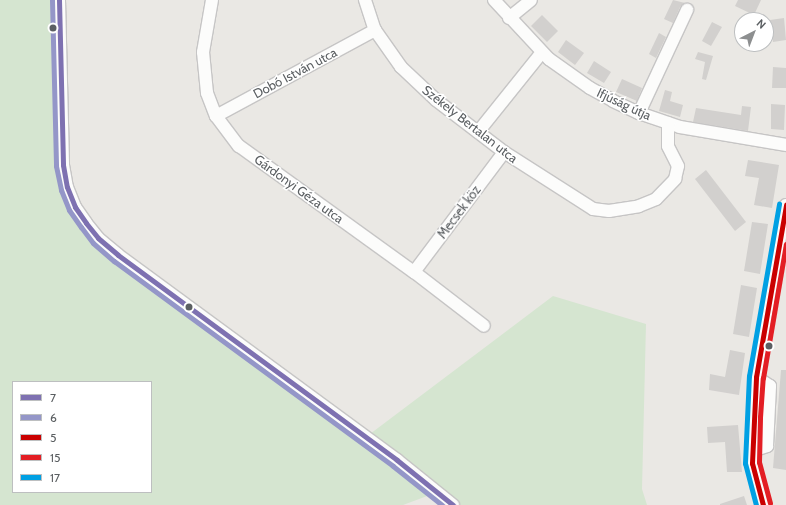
<!DOCTYPE html>
<meta charset="utf-8">
<style>
body{margin:0}
#map{position:relative;width:786px;height:505px;overflow:hidden;background:#eae8e4;font-family:Cabin,sans-serif}
div>[style]{position:absolute}
.green>*{inset:0;background:#d5e5d0}
.building>*{inset:0;background:#d2d0ce}
.roads{filter:drop-shadow(1px 0 #c6c5c5) drop-shadow(-1px 0 #c6c5c5) drop-shadow(0 1px #c6c5c5) drop-shadow(0 -1px #c6c5c5)}
.minor>*{height:12px;margin:-6px;padding:0 6px;transform-origin:6px;border-radius:6px;background:#fcfcfb}
.bus-1>*{height:5px;margin:-2.5px;padding:0 2.5px;transform-origin:2.5px;border-radius:2.5px;background:#7e71b1}
.bus-2>*{height:5px;margin:-2.5px;padding:0 2.5px;transform-origin:2.5px;border-radius:2.5px;background:#9496c8}
.bus-3>*{height:5px;margin:-2.5px;padding:0 2.5px;transform-origin:2.5px;border-radius:2.5px;background:#ca0000}
.bus-4>*{height:5px;margin:-2.5px;padding:0 2.5px;transform-origin:2.5px;border-radius:2.5px;background:#e31e24}
.bus-5>*{height:5px;margin:-2.5px;padding:0 2.5px;transform-origin:2.5px;border-radius:2.5px;background:#00a0e3}
.dots>*{width:11px;height:11px;translate:-50% -50%;box-sizing:border-box;border:2px solid #fff;border-radius:50%}
span{translate:-50% -50%;white-space:nowrap;text-align:center;line-height:1.15;-webkit-text-stroke:3px #fff;paint-order:stroke}
.street-label{font-size:13px;color:#5b5f62}
.legend{position:absolute;left:12px;top:381px;width:140px;height:112px;box-sizing:border-box;background:#fff;border:1px solid #bdbfc0;margin:0;padding:5px 7px;list-style:none;font-size:12px;color:#5b5f62}
.legend li{display:flex;align-items:center;gap:8px;height:20px}
.legend b{width:20px;border:1px solid #bdbfc0}
.north{position:absolute;left:734px;top:12px;width:40px;height:40px;box-sizing:border-box;background:#fff;border:1px solid #bdbfc0;border-radius:50%;rotate:42deg;font-size:11px;font-weight:700;line-height:16px;text-align:center;color:#5b5f62}
.north::after{content:'';display:block;margin:auto;width:14px;height:18px;background:#8d8f90;clip-path:polygon(50% 0,100% 100%,50% 72%,0 100%)}
</style>
<div id="map">
<div class="green">
<i style="clip-path:polygon(evenodd,0 0,59px 0,63px 165px,86px 223px,366px 437px,553px 296px,646px 324px,642px 489px,647px 505px,453px 505px,438px 492px,403px 505px,0 505px,0 0,13px 382px,151px 382px,151px 492px,13px 492px,13px 382px)"></i>
</div>
<div class="building">
<i style="clip-path:polygon(673px 0,685px 3px,680px 7px,673px 23px,664px 19px)"></i>
<i style="clip-path:polygon(738px 0,761px 0,754px 15px,735px 6px)"></i>
<i style="clip-path:polygon(542px 15px,558px 31px,547px 42px,531px 26px)"></i>
<i style="clip-path:polygon(784px 18px,786px 40px,773px 42px,770px 20px)"></i>
<i style="clip-path:polygon(712px 22px,722px 27px,711px 46px,702px 41px)"></i>
<i style="clip-path:polygon(659px 33px,666px 37px,656px 58px,649px 54px)"></i>
<i style="clip-path:polygon(566px 40px,584px 53px,575px 65px,558px 52px)"></i>
<i style="clip-path:polygon(698px 52px,713px 56px,706px 80px,702px 79px,705px 62px,695px 59px)"></i>
<i style="clip-path:polygon(594px 61px,611px 72px,604px 83px,587px 73px)"></i>
<i style="clip-path:polygon(773px 67px,786px 68px,786px 88px,772px 88px)"></i>
<i style="clip-path:polygon(622px 79px,642px 88px,637px 101px,616px 92px)"></i>
<i style="clip-path:polygon(665px 90px,672px 92px,670px 101px,683px 105px,680px 117px,659px 111px)"></i>
<i style="clip-path:polygon(771px 104px,785px 105px,784px 130px,771px 129px)"></i>
<i style="clip-path:polygon(742px 106px,751px 107px,748px 131px,693px 122px,696px 108px,741px 115px)"></i>
<i style="clip-path:polygon(748px 160px,779px 165px,772px 208px,754px 205px,759px 178px,745px 176px)"></i>
<i style="clip-path:polygon(706px 170px,746px 222px,735px 231px,695px 179px)"></i>
<i style="clip-path:polygon(752px 222px,768px 224px,760px 274px,744px 271px)"></i>
<i style="clip-path:polygon(741px 285px,757px 288px,749px 337px,733px 334px)"></i>
<i style="clip-path:polygon(730px 350px,745px 353px,739px 395px,709px 390px,710px 374px,725px 377px)"></i>
<i style="clip-path:polygon(781px 370px,786px 370px,786px 470px,773px 468px)"></i>
<i style="clip-path:polygon(738px 425px,742px 472px,727px 472px,725px 442px,708px 443px,707px 427px)"></i>
<i style="clip-path:polygon(744px 496px,747px 505px,720px 505px,720px 504px)"></i>
</div>
<div class="roads">
<div class="minor">
<i style="left:59px;top:0;width:165px;rotate:88.6deg"></i>
<i style="left:63px;top:165px;width:22px;rotate:80deg"></i>
<i style="left:67px;top:187px;width:22px;rotate:68deg"></i>
<i style="left:75px;top:207px;width:19px;rotate:55deg"></i>
<i style="left:86px;top:223px;width:19px;rotate:51deg"></i>
<i style="left:98px;top:238px;width:26px;rotate:40deg"></i>
<i style="left:118px;top:255px;width:346px;rotate:36.3deg"></i>
<i style="left:397px;top:460px;width:72px;rotate:38.8deg"></i>
<i style="left:212px;top:0;width:53px;rotate:99.8deg"></i>
<i style="left:203px;top:52px;width:41px;rotate:84.4deg"></i>
<i style="left:207px;top:93px;width:25px;rotate:69deg"></i>
<i style="left:216px;top:116px;width:38px;rotate:53deg"></i>
<i style="left:239px;top:146px;width:216px;rotate:35.8deg"></i>
<i style="left:414px;top:272px;width:88px;rotate:37.6deg"></i>
<i style="left:365px;top:0;width:32px;rotate:72deg"></i>
<i style="left:375px;top:30px;width:45px;rotate:54.9deg"></i>
<i style="left:401px;top:67px;width:48px;rotate:43.3deg"></i>
<i style="left:436px;top:100px;width:86px;rotate:37.4deg"></i>
<i style="left:504px;top:152px;width:106px;rotate:32.6deg"></i>
<i style="left:593px;top:209px;width:16px;rotate:7deg"></i>
<i style="left:609px;top:211px;width:30px;rotate:-9deg"></i>
<i style="left:639px;top:206px;width:18px;rotate:-22deg"></i>
<i style="left:656px;top:199px;width:28px;rotate:-46deg"></i>
<i style="left:675px;top:179px;width:13px;rotate:-77deg"></i>
<i style="left:678px;top:166px;width:22px;rotate:-117deg"></i>
<i style="left:668px;top:146px;width:23px;rotate:-90deg"></i>
<i style="left:494px;top:0;width:81px;rotate:47deg"></i>
<i style="left:549px;top:59px;width:50px;rotate:35.3deg"></i>
<i style="left:590px;top:88px;width:26px;rotate:29deg"></i>
<i style="left:613px;top:101px;width:29px;rotate:25deg"></i>
<i style="left:639px;top:113px;width:43px;rotate:18.9deg"></i>
<i style="left:680px;top:127px;width:108px;rotate:9.6deg"></i>
<i style="left:509px;top:18px;width:28px;rotate:-39deg"></i>
<i style="left:639px;top:113px;width:114px;rotate:-65deg"></i>
<i style="left:216px;top:116px;width:181px;rotate:-28.4deg"></i>
<i style="left:478px;top:132px;width:102px;rotate:-51.3deg"></i>
<i style="left:414px;top:272px;width:150px;rotate:-53.1deg"></i>
<i style="left:752px;top:451px;width:16px;rotate:-18deg"></i>
<i style="left:767px;top:446px;width:60px;rotate:-87.1deg"></i>
<i style="left:770px;top:386px;width:17px;rotate:-147deg"></i>
<i style="left:763px;top:505px;width:43px;rotate:-104.7deg"></i>
<i style="left:752px;top:463px;width:46px;rotate:-88.8deg"></i>
<i style="left:753px;top:417px;width:40px;rotate:-85.7deg"></i>
<i style="left:756px;top:377px;width:58px;rotate:-81deg"></i>
<i style="left:765px;top:320px;width:117px;rotate:-79.7deg"></i>
</div>
</div>
<div class="bus-1">
<i style="left:59px;top:0;width:165px;rotate:88.6deg"></i>
<i style="left:63px;top:165px;width:22px;rotate:80deg"></i>
<i style="left:67px;top:187px;width:22px;rotate:68deg"></i>
<i style="left:75px;top:207px;width:19px;rotate:55deg"></i>
<i style="left:86px;top:223px;width:19px;rotate:51deg"></i>
<i style="left:98px;top:238px;width:26px;rotate:40deg"></i>
<i style="left:118px;top:255px;width:346px;rotate:36.3deg"></i>
<i style="left:397px;top:460px;width:72px;rotate:38.8deg"></i>
</div>
<div class="bus-2">
<i style="left:52px;top:0;width:166px;rotate:88.6deg"></i>
<i style="left:56px;top:166px;width:25px;rotate:78deg"></i>
<i style="left:61px;top:190px;width:22px;rotate:68deg"></i>
<i style="left:69px;top:210px;width:21px;rotate:55deg"></i>
<i style="left:81px;top:227px;width:20px;rotate:53deg"></i>
<i style="left:93px;top:243px;width:28px;rotate:41deg"></i>
<i style="left:114px;top:261px;width:346px;rotate:36.3deg"></i>
<i style="left:393px;top:466px;width:63px;rotate:38.5deg"></i>
</div>
<div class="bus-3">
<i style="left:763px;top:505px;width:43px;rotate:-104.7deg"></i>
<i style="left:752px;top:463px;width:86px;rotate:-87.3deg"></i>
<i style="left:756px;top:377px;width:175px;rotate:-80.1deg"></i>
</div>
<div class="bus-4">
<i style="left:770px;top:503px;width:42px;rotate:-105deg"></i>
<i style="left:759px;top:462px;width:45px;rotate:-88.7deg"></i>
<i style="left:760px;top:417px;width:39px;rotate:-86deg"></i>
<i style="left:763px;top:378px;width:136px;rotate:-80.3deg"></i>
</div>
<div class="bus-5">
<i style="left:756px;top:505px;width:43px;rotate:-104.7deg"></i>
<i style="left:745px;top:463px;width:87px;rotate:-87.4deg"></i>
<i style="left:749px;top:376px;width:175px;rotate:-80.1deg"></i>
</div>
<div class="dots">
<i style="left:53px;top:28px;background:#5b5f62"></i>
<i style="left:189px;top:307px;background:#5b5f62"></i>
<i style="left:769px;top:346px;background:#5b5f62"></i>
</div>
<div class="street-label">
<span style="left:295px;top:73px;rotate:-28deg">Dobó István utca</span>
<span style="left:624px;top:104px;rotate:25deg">Ifjúság útja</span>
<span style="left:470px;top:124px;rotate:38deg">Székely Bertalan utca</span>
<span style="left:299px;top:189px;rotate:36deg">Gárdonyi Géza utca</span>
<span style="left:459px;top:212px;rotate:-53deg">Mecsek köz</span>
</div>
<ul class="legend">
<li><b style="height:5px;background:#7e71b1"></b>7</li>
<li><b style="height:5px;background:#9496c8"></b>6</li>
<li><b style="height:5px;background:#ca0000"></b>5</li>
<li><b style="height:5px;background:#e31e24"></b>15</li>
<li><b style="height:5px;background:#00a0e3"></b>17</li>
</ul>
<div class="north">N</div>
</div>
